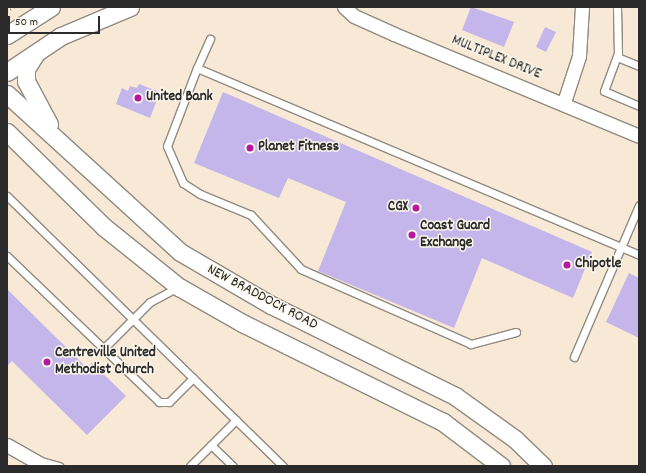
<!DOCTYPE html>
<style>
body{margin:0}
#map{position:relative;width:646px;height:473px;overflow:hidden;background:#f7e9d5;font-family:Dekko,sans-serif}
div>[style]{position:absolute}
.building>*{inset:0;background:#c4b6ea}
.path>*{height:2px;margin-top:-1px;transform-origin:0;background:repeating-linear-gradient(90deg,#918a80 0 1px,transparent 0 4px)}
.roads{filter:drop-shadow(1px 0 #918a80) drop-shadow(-1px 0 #918a80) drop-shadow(0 1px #918a80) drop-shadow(0 -1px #918a80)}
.service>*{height:7px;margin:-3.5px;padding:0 3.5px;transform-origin:3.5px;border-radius:3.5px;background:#fff}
.minor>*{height:13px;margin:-6.5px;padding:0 6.5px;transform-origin:6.5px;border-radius:6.5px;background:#fff}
.tertiary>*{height:17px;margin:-8.5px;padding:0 8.5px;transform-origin:8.5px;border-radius:8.5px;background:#fff}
.dots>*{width:11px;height:11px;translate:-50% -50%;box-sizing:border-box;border:2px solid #fbf7ec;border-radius:50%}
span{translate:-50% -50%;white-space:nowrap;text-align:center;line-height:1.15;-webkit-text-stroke:3px #fbf7ec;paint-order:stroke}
.street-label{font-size:15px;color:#2b2b2b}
.poi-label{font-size:15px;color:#2b2b2b;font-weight:700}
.left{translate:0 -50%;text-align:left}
.right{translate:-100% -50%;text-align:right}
.frame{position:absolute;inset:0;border:8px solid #2b2b2b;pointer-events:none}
.scale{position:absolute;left:8px;top:16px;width:92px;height:18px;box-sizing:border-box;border:2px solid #2b2b2b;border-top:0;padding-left:5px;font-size:12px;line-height:14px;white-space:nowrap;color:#2b2b2b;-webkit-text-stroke:3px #fbf7ec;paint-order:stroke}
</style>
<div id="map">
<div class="building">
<i style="clip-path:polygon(471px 7px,514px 22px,504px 47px,462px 30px)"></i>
<i style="clip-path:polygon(545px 27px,556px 32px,546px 52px,536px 47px)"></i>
<i style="clip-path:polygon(139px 84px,160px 92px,150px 118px,116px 104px,122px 88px,128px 91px,130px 86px,137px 88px)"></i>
<i style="clip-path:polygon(223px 92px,592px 252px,573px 298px,482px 258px,454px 328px,318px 271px,346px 202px,288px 178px,279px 198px,194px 163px)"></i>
<i style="clip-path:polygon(629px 273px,639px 278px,639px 338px,606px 322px)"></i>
<i style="clip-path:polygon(7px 289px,87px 368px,92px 363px,126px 396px,87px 435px,12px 361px,7px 366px)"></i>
</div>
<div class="path">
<i style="left:7px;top:12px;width:9px;rotate:-32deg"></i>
</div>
<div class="roads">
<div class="service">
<i style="left:617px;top:7px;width:46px;rotate:88.8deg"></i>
<i style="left:618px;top:53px;width:40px;rotate:110.2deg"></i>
<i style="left:604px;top:91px;width:38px;rotate:23deg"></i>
<i style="left:617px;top:57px;width:24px;rotate:22deg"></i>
<i style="left:197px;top:68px;width:32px;rotate:-66deg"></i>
<i style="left:7px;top:196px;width:386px;rotate:44.4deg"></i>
<i style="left:7px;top:256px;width:211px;rotate:43.8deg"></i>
<i style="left:159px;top:402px;width:10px"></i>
<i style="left:169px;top:402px;width:34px;rotate:-45deg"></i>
<i style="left:516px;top:332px;width:47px;rotate:165.1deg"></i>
<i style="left:471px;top:344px;width:186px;rotate:-156.2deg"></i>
<i style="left:301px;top:269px;width:74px;rotate:-132.8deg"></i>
<i style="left:251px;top:215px;width:55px;rotate:-157.6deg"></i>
<i style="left:200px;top:194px;width:20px;rotate:-147deg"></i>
<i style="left:183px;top:183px;width:40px;rotate:-113.4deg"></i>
<i style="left:167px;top:146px;width:84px;rotate:-69deg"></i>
<i style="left:197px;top:68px;width:480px;rotate:22.9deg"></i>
<i style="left:103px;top:349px;width:66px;rotate:-45deg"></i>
<i style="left:150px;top:302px;width:32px;rotate:-28deg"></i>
<i style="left:574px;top:357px;width:165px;rotate:-66.8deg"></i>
<i style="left:211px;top:445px;width:30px;rotate:44deg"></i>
<i style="left:41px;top:461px;width:19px;rotate:16deg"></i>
<i style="left:190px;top:466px;width:65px;rotate:-45deg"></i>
</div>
<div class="minor">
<i style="left:344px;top:7px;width:13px;rotate:42deg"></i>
<i style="left:354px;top:16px;width:44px;rotate:24.2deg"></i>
<i style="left:394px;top:34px;width:265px;rotate:22.6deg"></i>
<i style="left:564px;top:102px;width:48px;rotate:-71.9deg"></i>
<i style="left:579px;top:56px;width:49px;rotate:-86.5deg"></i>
<i style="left:7px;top:445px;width:43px;rotate:29.6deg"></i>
</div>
<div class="tertiary">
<i style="left:7px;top:35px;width:52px;rotate:-32.5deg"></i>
<i style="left:36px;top:53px;width:19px;rotate:122deg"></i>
<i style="left:26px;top:69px;width:12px;rotate:90deg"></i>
<i style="left:26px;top:81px;width:49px;rotate:61.9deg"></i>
<i style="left:7px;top:72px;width:65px;rotate:-33.7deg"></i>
<i style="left:61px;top:36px;width:75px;rotate:-22.8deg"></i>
<i style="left:7px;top:94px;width:234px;rotate:42.4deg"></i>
<i style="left:180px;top:252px;width:105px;rotate:30.2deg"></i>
<i style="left:271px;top:305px;width:205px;rotate:26.3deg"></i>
<i style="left:455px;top:396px;width:74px;rotate:35.6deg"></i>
<i style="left:515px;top:439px;width:39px;rotate:44deg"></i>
<i style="left:7px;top:132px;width:136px;rotate:44.4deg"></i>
<i style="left:104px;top:227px;width:96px;rotate:38.7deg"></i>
<i style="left:179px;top:287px;width:75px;rotate:29.6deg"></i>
<i style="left:244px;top:324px;width:222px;rotate:26.2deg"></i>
<i style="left:443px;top:422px;width:73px;rotate:37.2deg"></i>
</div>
</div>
<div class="dots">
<i style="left:138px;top:98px;background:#b5179e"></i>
<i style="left:250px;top:148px;background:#b5179e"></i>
<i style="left:416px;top:208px;background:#b5179e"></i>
<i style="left:412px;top:235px;background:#b5179e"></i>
<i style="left:567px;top:265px;background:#b5179e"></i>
<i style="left:47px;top:362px;background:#b5179e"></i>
</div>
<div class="street-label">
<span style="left:496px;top:58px;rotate:22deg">MULTIPLEX DRIVE</span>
<span style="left:262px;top:298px;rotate:28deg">NEW BRADDOCK ROAD</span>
</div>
<div class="poi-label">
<span class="left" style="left:146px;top:98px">United Bank</span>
<span class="left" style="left:258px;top:148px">Planet Fitness</span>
<span class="right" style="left:408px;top:208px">CGX</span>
<span class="left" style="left:420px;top:235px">Coast Guard<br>Exchange</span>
<span class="left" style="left:575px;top:265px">Chipotle</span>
<span class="left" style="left:55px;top:362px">Centreville United<br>Methodist Church</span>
</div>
<div class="frame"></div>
<div class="scale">50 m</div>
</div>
